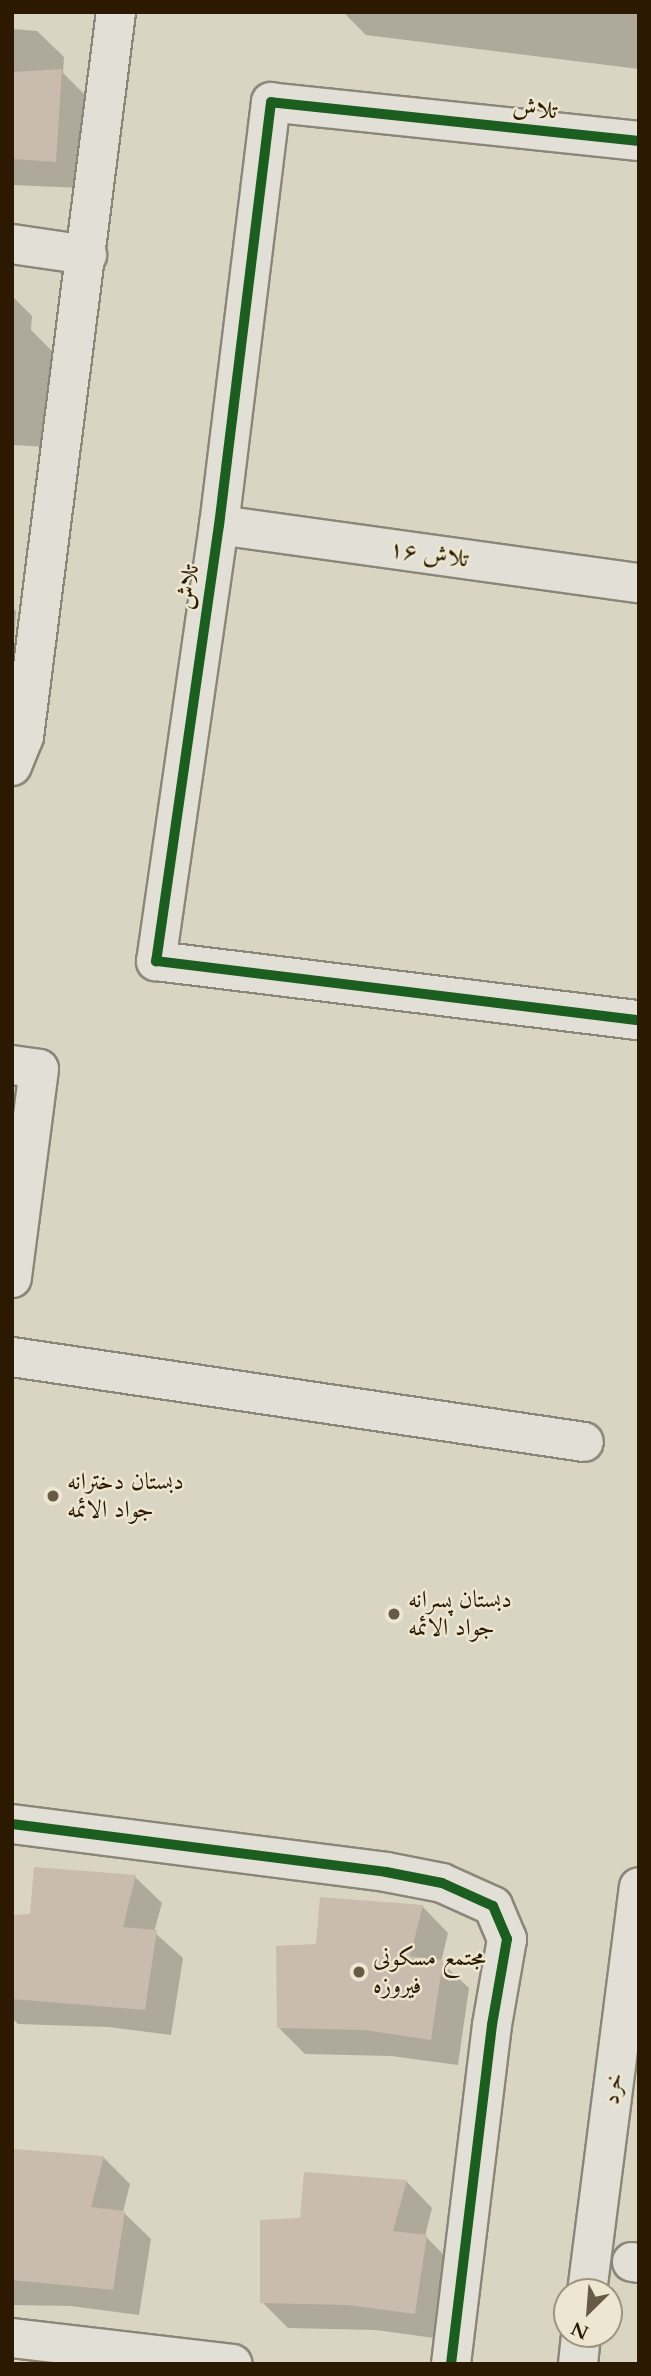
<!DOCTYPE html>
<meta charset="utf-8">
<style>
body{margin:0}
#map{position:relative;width:651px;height:2376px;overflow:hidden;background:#dad4c2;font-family:Cardo,Amiri,serif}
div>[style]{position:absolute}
.shadow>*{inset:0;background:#0003}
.building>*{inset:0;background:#c9bbad}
.roads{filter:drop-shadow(2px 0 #8b8679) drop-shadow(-2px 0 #8b8679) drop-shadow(0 2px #8b8679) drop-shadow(0 -2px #8b8679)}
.minor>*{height:38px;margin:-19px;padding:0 19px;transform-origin:19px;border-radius:19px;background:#e2dfd6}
.cycleway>*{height:10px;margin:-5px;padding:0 5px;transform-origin:5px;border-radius:5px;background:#1b5e20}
.dots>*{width:19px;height:19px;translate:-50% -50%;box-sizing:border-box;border:4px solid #ede6d1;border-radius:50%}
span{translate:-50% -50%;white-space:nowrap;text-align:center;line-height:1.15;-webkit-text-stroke:5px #ede6d1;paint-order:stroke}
.street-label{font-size:24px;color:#2b1a01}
.poi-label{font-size:24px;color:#2b1a01}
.left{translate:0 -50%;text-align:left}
.frame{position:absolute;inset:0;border:14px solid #2b1a01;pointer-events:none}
.north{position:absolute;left:553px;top:2278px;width:70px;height:70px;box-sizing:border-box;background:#ede6d1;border:2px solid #9f947e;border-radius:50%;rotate:205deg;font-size:19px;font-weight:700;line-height:28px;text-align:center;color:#2b1a01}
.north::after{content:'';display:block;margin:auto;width:24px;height:32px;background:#685b45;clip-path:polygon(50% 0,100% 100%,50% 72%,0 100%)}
</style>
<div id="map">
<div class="shadow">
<i style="clip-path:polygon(343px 12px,639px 12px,639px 69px,366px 35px)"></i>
<i style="clip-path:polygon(12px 29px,37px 31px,64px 57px,63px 73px,88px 98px,82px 188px,12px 185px)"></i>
<i style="clip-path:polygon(12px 296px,32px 316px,31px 330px,57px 356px,50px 447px,12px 445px)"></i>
<i style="clip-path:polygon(12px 607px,16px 611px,12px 670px)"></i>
<i style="clip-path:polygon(135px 1877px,162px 1903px,154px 1932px,183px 1958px,171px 2035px,108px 2027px,18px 2024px,12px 2018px,12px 1917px,31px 1916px)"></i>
<i style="clip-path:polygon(422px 1906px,448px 1933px,441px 1962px,469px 1988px,458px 2065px,391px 2056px,305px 2054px,278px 2027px,318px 1946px)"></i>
<i style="clip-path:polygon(12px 2150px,103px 2157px,130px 2184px,123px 2212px,151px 2239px,139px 2315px,71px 2306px,12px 2305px)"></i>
<i style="clip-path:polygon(406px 2181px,432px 2208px,425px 2236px,452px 2263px,441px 2339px,376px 2330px,288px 2328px,262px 2302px,302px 2220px)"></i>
</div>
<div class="building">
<i style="clip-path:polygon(62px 69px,56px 162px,12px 159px,12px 72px)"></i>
<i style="clip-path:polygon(34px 1867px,136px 1875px,123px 1927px,157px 1930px,145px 2010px,12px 1999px,12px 1915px,30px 1914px)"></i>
<i style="clip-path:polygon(320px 1897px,423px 1905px,410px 1956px,443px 1960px,431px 2040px,364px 2030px,277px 2028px,276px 1946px,316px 1944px)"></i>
<i style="clip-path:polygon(12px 2149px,104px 2156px,91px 2207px,125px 2211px,113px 2290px,12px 2280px)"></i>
<i style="clip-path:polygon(304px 2172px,407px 2180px,393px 2231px,427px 2235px,415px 2314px,348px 2305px,260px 2303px,260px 2220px,300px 2218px)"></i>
</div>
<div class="roads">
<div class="minor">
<i style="left:639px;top:141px;width:370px;rotate:-174deg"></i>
<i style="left:271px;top:102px;width:426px;rotate:97deg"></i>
<i style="left:219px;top:525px;width:441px;rotate:98.2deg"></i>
<i style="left:156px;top:961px;width:487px;rotate:7deg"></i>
<i style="left:12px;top:244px;width:76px;rotate:8.3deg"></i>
<i style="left:219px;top:525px;width:424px;rotate:7.9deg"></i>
<i style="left:12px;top:766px;width:31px;rotate:-68deg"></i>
<i style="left:24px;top:737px;width:731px;rotate:-82.77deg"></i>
<i style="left:12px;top:1065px;width:27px;rotate:8deg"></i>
<i style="left:39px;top:1069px;width:211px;rotate:97.4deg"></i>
<i style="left:12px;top:1357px;width:578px;rotate:8.45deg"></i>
<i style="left:12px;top:1824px;width:377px;rotate:7.3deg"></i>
<i style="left:386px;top:1872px;width:57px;rotate:11.1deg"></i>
<i style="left:442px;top:1883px;width:56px;rotate:24.3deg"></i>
<i style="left:493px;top:1906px;width:36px;rotate:67deg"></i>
<i style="left:507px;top:1939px;width:87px;rotate:99.9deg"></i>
<i style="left:492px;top:2025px;width:341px;rotate:96.9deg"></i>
<i style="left:632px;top:2262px;width:7px;rotate:8deg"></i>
<i style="left:587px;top:2292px;width:408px;rotate:-82.7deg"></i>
<i style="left:12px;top:2338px;width:222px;rotate:6.7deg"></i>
<i style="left:578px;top:2364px;width:30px;rotate:-84deg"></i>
</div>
</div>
<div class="cycleway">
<i style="left:639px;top:141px;width:370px;rotate:-174deg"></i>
<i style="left:271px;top:102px;width:426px;rotate:97deg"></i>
<i style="left:219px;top:525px;width:441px;rotate:98.2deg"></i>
<i style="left:156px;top:961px;width:487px;rotate:7deg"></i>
<i style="left:12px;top:1824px;width:377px;rotate:7.3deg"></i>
<i style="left:386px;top:1872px;width:57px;rotate:11.1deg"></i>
<i style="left:442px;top:1883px;width:56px;rotate:24.3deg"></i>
<i style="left:493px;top:1906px;width:36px;rotate:67deg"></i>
<i style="left:507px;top:1939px;width:87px;rotate:99.9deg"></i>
<i style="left:492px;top:2025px;width:341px;rotate:96.9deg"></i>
</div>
<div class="dots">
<i style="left:53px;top:1496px;background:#685b45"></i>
<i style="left:394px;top:1614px;background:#685b45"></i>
<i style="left:359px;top:1972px;background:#685b45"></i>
</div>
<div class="street-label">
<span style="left:535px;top:109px;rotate:6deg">تلاش</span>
<span style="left:429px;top:554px;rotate:8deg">تلاش ۱۶</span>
<span style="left:188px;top:587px;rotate:-82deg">تلاش</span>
<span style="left:613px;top:2089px;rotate:-83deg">خرد</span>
</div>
<div class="poi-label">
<span class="left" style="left:67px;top:1496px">دبستان دخترانه<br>جواد الائمه</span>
<span class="left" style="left:408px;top:1614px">دبستان پسرانه<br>جواد الائمه</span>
<span class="left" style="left:373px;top:1972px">مجتمع مسکونی<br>فیروزه</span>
</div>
<div class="frame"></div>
<div class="north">N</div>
</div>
